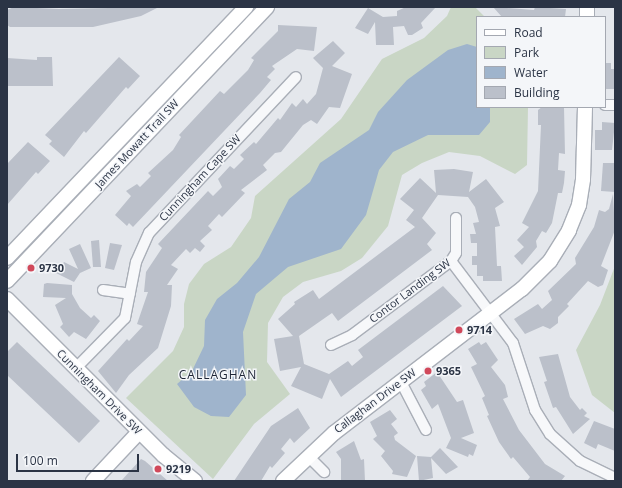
<!DOCTYPE html>
<style>
body{margin:0}
#map{position:relative;width:622px;height:488px;overflow:hidden;background:#e4e7ec;font-family:"Open Sans",sans-serif}
div>[style]{position:absolute}
.green>*{inset:0;background:#c9d6c5}
.water>*{inset:0;background:#9fb4cc}
.building>*{inset:0;background:#bbc0ca}
.roads{filter:drop-shadow(1px 0 #a9aeb7) drop-shadow(-1px 0 #a9aeb7) drop-shadow(0 1px #a9aeb7) drop-shadow(0 -1px #a9aeb7)}
.street>*{height:10px;margin:-5px;padding:0 5px;transform-origin:5px;border-radius:5px;background:#f7f8fa}
.secondary>*{height:14px;margin:-7px;padding:0 7px;transform-origin:7px;border-radius:7px;background:#fff}
.dots>*{width:11px;height:11px;translate:-50% -50%;box-sizing:border-box;border:2px solid #f4f6f9;border-radius:50%}
span{translate:-50% -50%;white-space:nowrap;text-align:center;line-height:1.15;-webkit-text-stroke:3px #f4f6f9;paint-order:stroke}
.street-label{font-size:11px;color:#2b3445}
.poi-label{font-size:11px;color:#2b3445;font-weight:700}
.left{translate:0 -50%;text-align:left}
.neighbourhood-label{font-size:12px;color:#1d2536;letter-spacing:1px}
.frame{position:absolute;inset:0;border:8px solid #2b3445;pointer-events:none}
.legend{position:absolute;left:476px;top:16px;width:130px;height:92px;box-sizing:border-box;background:#f4f6f9;border:1px solid #a4a8b1;margin:0;padding:5px 7px;list-style:none;font-size:12px;color:#2b3445}
.legend li{display:flex;align-items:center;gap:8px;height:20px}
.legend b{width:20px;border:1px solid #a4a8b1}
.scale{position:absolute;left:16px;top:454px;width:123px;height:18px;box-sizing:border-box;border:2px solid #2b3445;border-top:0;padding-left:5px;font-size:12px;line-height:14px;white-space:nowrap;color:#2b3445;-webkit-text-stroke:3px #f4f6f9;paint-order:stroke}
</style>
<div id="map">
<div class="green">
<i style="clip-path:polygon(451px 7px,475px 7px,485px 17px,477px 17px,477px 107px,528px 107px,527px 165px,515px 174px,480px 156px,449px 152px,422px 163px,402px 175px,388px 226px,362px 258px,341px 271px,303px 282px,283px 297px,268px 323px,267px 362px,290px 394px,254px 424px,213px 479px,126px 398px,173px 351px,184px 327px,184px 304px,189px 284px,204px 264px,231px 247px,251px 218px,255px 196px,341px 119px,382px 59px,424px 38px,447px 16px)"></i>
<i style="clip-path:polygon(615px 266px,615px 413px,592px 395px,576px 350px,600px 305px)"></i>
</div>
<div class="water">
<i style="clip-path:polygon(467px 44px,477px 47px,477px 107px,490px 107px,490px 122px,479px 135px,428px 135px,393px 152px,379px 170px,366px 215px,341px 249px,288px 267px,256px 294px,243px 332px,246px 395px,229px 417px,211px 416px,194px 407px,177px 384px,192px 371px,204px 346px,205px 320px,217px 299px,237px 283px,259px 257px,289px 199px,310px 182px,320px 163px,369px 130px,378px 112px,407px 80px,448px 50px)"></i>
</div>
<div class="building">
<i style="clip-path:polygon(14px 7px,59px 9px,159px 7px,141px 16px,93px 27px,10px 27px,7px 25px,7px 10px)"></i>
<i style="clip-path:polygon(406px 7px,436px 7px,421px 23px,423px 28px,412px 35px,408px 35px,404px 26px,393px 27px,394px 45px,376px 45px,375px 22px,368px 34px,355px 28px,368px 8px,383px 17px,397px 16px,397px 11px)"></i>
<i style="clip-path:polygon(493px 7px,534px 10px,535px 7px,566px 9px,565px 17px,502px 17px)"></i>
<i style="clip-path:polygon(278px 25px,317px 27px,314px 51px,297px 49px,272px 66px,275px 69px,267px 77px,271px 80px,260px 93px,133px 227px,129px 223px,127px 226px,115px 215px,131px 196px,126px 191px,137px 184px,140px 187px,151px 176px,148px 173px,173px 150px,181px 137px,179px 135px,220px 91px,224px 94px,248px 70px,254px 60px,251px 58px,278px 31px)"></i>
<i style="clip-path:polygon(333px 41px,345px 53px,332px 66px,352px 74px,340px 108px,329px 107px,317px 124px,311px 120px,303px 125px,281px 152px,275px 153px,263px 165px,267px 170px,241px 190px,245px 193px,222px 217px,219px 214px,208px 226px,212px 230px,200px 241px,205px 246px,200px 252px,195px 248px,190px 253px,186px 249px,171px 265px,178px 269px,167px 285px,172px 285px,171px 306px,158px 348px,129px 375px,116px 393px,98px 371px,127px 339px,129px 341px,143px 326px,137px 324px,148px 292px,144px 292px,146px 272px,162px 248px,158px 244px,208px 191px,213px 196px,222px 187px,218px 179px,230px 166px,234px 169px,244px 159px,240px 155px,254px 142px,256px 144px,278px 118px,280px 120px,292px 103px,296px 107px,303px 99px,307px 104px,316px 94px,323px 68px,313px 58px)"></i>
<i style="clip-path:polygon(37px 57px,52px 57px,53px 86px,7px 86px,7px 58px,37px 60px)"></i>
<i style="clip-path:polygon(119px 57px,140px 76px,128px 89px,126px 87px,86px 133px,84px 131px,64px 157px,49px 144px,52px 141px,45px 135px)"></i>
<i style="clip-path:polygon(605px 63px,611px 63px,611px 69px,615px 69px,615px 89px,605px 89px)"></i>
<i style="clip-path:polygon(542px 107px,564px 107px,565px 154px,559px 153px,558px 170px,565px 171px,564px 183px,562px 193px,558px 193px,552px 223px,546px 233px,542px 231px,536px 241px,537px 247px,522px 265px,514px 256px,524px 247px,517px 240px,529px 227px,522px 223px,538px 191px,541px 125px,538px 125px,538px 110px)"></i>
<i style="clip-path:polygon(602px 122px,615px 123px,612px 150px,595px 150px,595px 130px,602px 130px)"></i>
<i style="clip-path:polygon(28px 142px,50px 161px,38px 174px,36px 172px,7px 205px,7px 164px)"></i>
<i style="clip-path:polygon(603px 163px,615px 163px,615px 192px,601px 191px)"></i>
<i style="clip-path:polygon(454px 169px,473px 172px,469px 192px,486px 179px,504px 202px,495px 208px,500px 226px,495px 227px,497px 266px,501px 266px,502px 281px,483px 281px,483px 276px,477px 276px,477px 265px,472px 265px,472px 256px,477px 256px,477px 243px,471px 243px,470px 234px,476px 234px,473px 223px,479px 222px,475px 207px,468px 197px,438px 195px,422px 218px,436px 233px,427px 244px,432px 250px,338px 321px,332px 313px,299px 336px,304px 364px,329px 374px,348px 361px,352px 366px,363px 357px,358px 350px,443px 286px,462px 306px,341px 397px,330px 379px,322px 399px,291px 386px,301px 367px,280px 371px,274px 339px,293px 336px,278px 319px,295px 304px,294px 302px,313px 290px,319px 299px,415px 227px,406px 220px,414px 210px,400px 199px,420px 178px,436px 193px,434px 170px)"></i>
<i style="clip-path:polygon(613px 194px,615px 230px,601px 266px,608px 270px,603px 285px,598px 287px,588px 281px,567px 304px,569px 306px,558px 317px,558px 323px,550px 329px,543px 326px,525px 334px,514px 319px,538px 304px,542px 309px,552px 300px,548px 291px,576px 264px,575px 258px,594px 227px,599px 210px,605px 212px,609px 209px)"></i>
<i style="clip-path:polygon(99px 240px,101px 267px,93px 267px,91px 241px)"></i>
<i style="clip-path:polygon(110px 243px,122px 245px,114px 270px,105px 268px)"></i>
<i style="clip-path:polygon(80px 244px,91px 268px,80px 273px,74px 282px,56px 273px,64px 262px,78px 269px,69px 249px)"></i>
<i style="clip-path:polygon(47px 283px,72px 285px,72px 294px,80px 308px,91px 318px,94px 315px,100px 321px,86px 339px,74px 332px,69px 337px,60px 327px,63px 324px,55px 305px,66px 298px,43px 297px,44px 284px)"></i>
<i style="clip-path:polygon(17px 342px,100px 421px,79px 443px,7px 375px,7px 352px)"></i>
<i style="clip-path:polygon(479px 342px,481px 345px,486px 342px,498px 360px,491px 367px,505px 385px,508px 397px,503px 399px,519px 430px,545px 464px,565px 476px,561px 481px,527px 481px,530px 477px,513px 457px,511px 459px,499px 442px,487px 416px,489px 415px,482px 398px,485px 396px,471px 367px,477px 364px,468px 349px)"></i>
<i style="clip-path:polygon(558px 354px,570px 397px,580px 410px,582px 408px,587px 413px,584px 416px,590px 419px,573px 434px,556px 407px,553px 408px,544px 382px,547px 381px,539px 357px)"></i>
<i style="clip-path:polygon(437px 372px,457px 402px,463px 400px,474px 433px,461px 438px,477px 445px,473px 456px,469px 454px,468px 457px,446px 448px,451px 438px,438px 404px,432px 409px,421px 390px,426px 386px,424px 382px)"></i>
<i style="clip-path:polygon(298px 408px,310px 428px,294px 443px,290px 438px,281px 449px,285px 453px,272px 468px,270px 466px,261px 481px,234px 481px,271px 426px)"></i>
<i style="clip-path:polygon(390px 410px,397px 419px,391px 424px,398px 433px,394px 436px,395px 440px,416px 456px,407px 477px,392px 474px,393px 471px,381px 456px,385px 451px,373px 439px,377px 436px,370px 422px)"></i>
<i style="clip-path:polygon(594px 421px,615px 429px,615px 451px,598px 444px,596px 449px,584px 443px)"></i>
<i style="clip-path:polygon(354px 441px,361px 460px,364px 459px,365px 481px,341px 481px,341px 459px,336px 452px)"></i>
<i style="clip-path:polygon(440px 448px,458px 467px,446px 474px,431px 458px,433px 478px,419px 481px,417px 456px,431px 457px)"></i>
<i style="clip-path:polygon(141px 459px,145px 461px,168px 481px,121px 481px)"></i>
</div>
<div class="roads">
<div class="street">
<i style="left:605px;top:105px;width:10px"></i>
<i style="left:451px;top:261px;width:103px;rotate:52.9deg"></i>
<i style="left:513px;top:343px;width:71px;rotate:71.8deg"></i>
<i style="left:535px;top:410px;width:28px;rotate:58deg"></i>
<i style="left:550px;top:434px;width:40px;rotate:42deg"></i>
<i style="left:580px;top:461px;width:39px;rotate:26deg"></i>
<i style="left:103px;top:290px;width:27px;rotate:8deg"></i>
<i style="left:331px;top:345px;width:23px;rotate:-25deg"></i>
<i style="left:352px;top:335px;width:124px;rotate:-36.8deg"></i>
<i style="left:451px;top:261px;width:9px;rotate:-58deg"></i>
<i style="left:456px;top:253px;width:35px;rotate:-90deg"></i>
<i style="left:76px;top:368px;width:70px;rotate:-45.6deg"></i>
<i style="left:125px;top:318px;width:57px;rotate:-78.9deg"></i>
<i style="left:136px;top:262px;width:32px;rotate:-66deg"></i>
<i style="left:149px;top:233px;width:214px;rotate:-46.7deg"></i>
<i style="left:401px;top:382px;width:54px;rotate:62.5deg"></i>
<i style="left:308px;top:456px;width:23px;rotate:45deg"></i>
</div>
<div class="secondary">
<i style="left:587px;top:17px;width:10px;rotate:-90deg"></i>
<i style="left:7px;top:258px;width:347px;rotate:-46.4deg"></i>
<i style="left:7px;top:281px;width:378px;rotate:-46.5deg"></i>
<i style="left:7px;top:299px;width:221px;rotate:45deg"></i>
<i style="left:163px;top:455px;width:41px;rotate:39.1deg"></i>
<i style="left:93px;top:481px;width:67px;rotate:-46.8deg"></i>
<i style="left:283px;top:481px;width:70px;rotate:-43.3deg"></i>
<i style="left:334px;top:433px;width:237px;rotate:-37.5deg"></i>
<i style="left:522px;top:289px;width:40px;rotate:-45deg"></i>
<i style="left:550px;top:261px;width:36px;rotate:-58deg"></i>
<i style="left:569px;top:230px;width:27px;rotate:-68deg"></i>
<i style="left:579px;top:205px;width:26px;rotate:-81deg"></i>
<i style="left:583px;top:179px;width:72px;rotate:-88.4deg"></i>
</div>
</div>
<div class="dots">
<i style="left:31px;top:268px;background:#d1495b"></i>
<i style="left:459px;top:330px;background:#d1495b"></i>
<i style="left:428px;top:371px;background:#d1495b"></i>
<i style="left:158px;top:469px;background:#d1495b"></i>
</div>
<div class="street-label">
<span style="left:137px;top:144px;rotate:-47deg">James Mowatt Trail SW</span>
<span style="left:200px;top:178px;rotate:-47deg">Cunningham Cape SW</span>
<span style="left:410px;top:291px;rotate:-37deg">Contor Landing SW</span>
<span style="left:99px;top:392px;rotate:45deg">Cunningham Drive SW</span>
<span style="left:375px;top:401px;rotate:-37deg">Callaghan Drive SW</span>
</div>
<div class="poi-label">
<span class="left" style="left:39px;top:268px">9730</span>
<span class="left" style="left:467px;top:330px">9714</span>
<span class="left" style="left:436px;top:371px">9365</span>
<span class="left" style="left:166px;top:469px">9219</span>
</div>
<div class="neighbourhood-label">
<span style="left:218px;top:375px">CALLAGHAN</span>
</div>
<div class="frame"></div>
<ul class="legend">
<li><b style="height:5px;background:#fff"></b>Road</li>
<li><b style="height:11px;background:#c9d6c5"></b>Park</li>
<li><b style="height:11px;background:#9fb4cc"></b>Water</li>
<li><b style="height:11px;background:#bbc0ca"></b>Building</li>
</ul>
<div class="scale">100 m</div>
</div>
